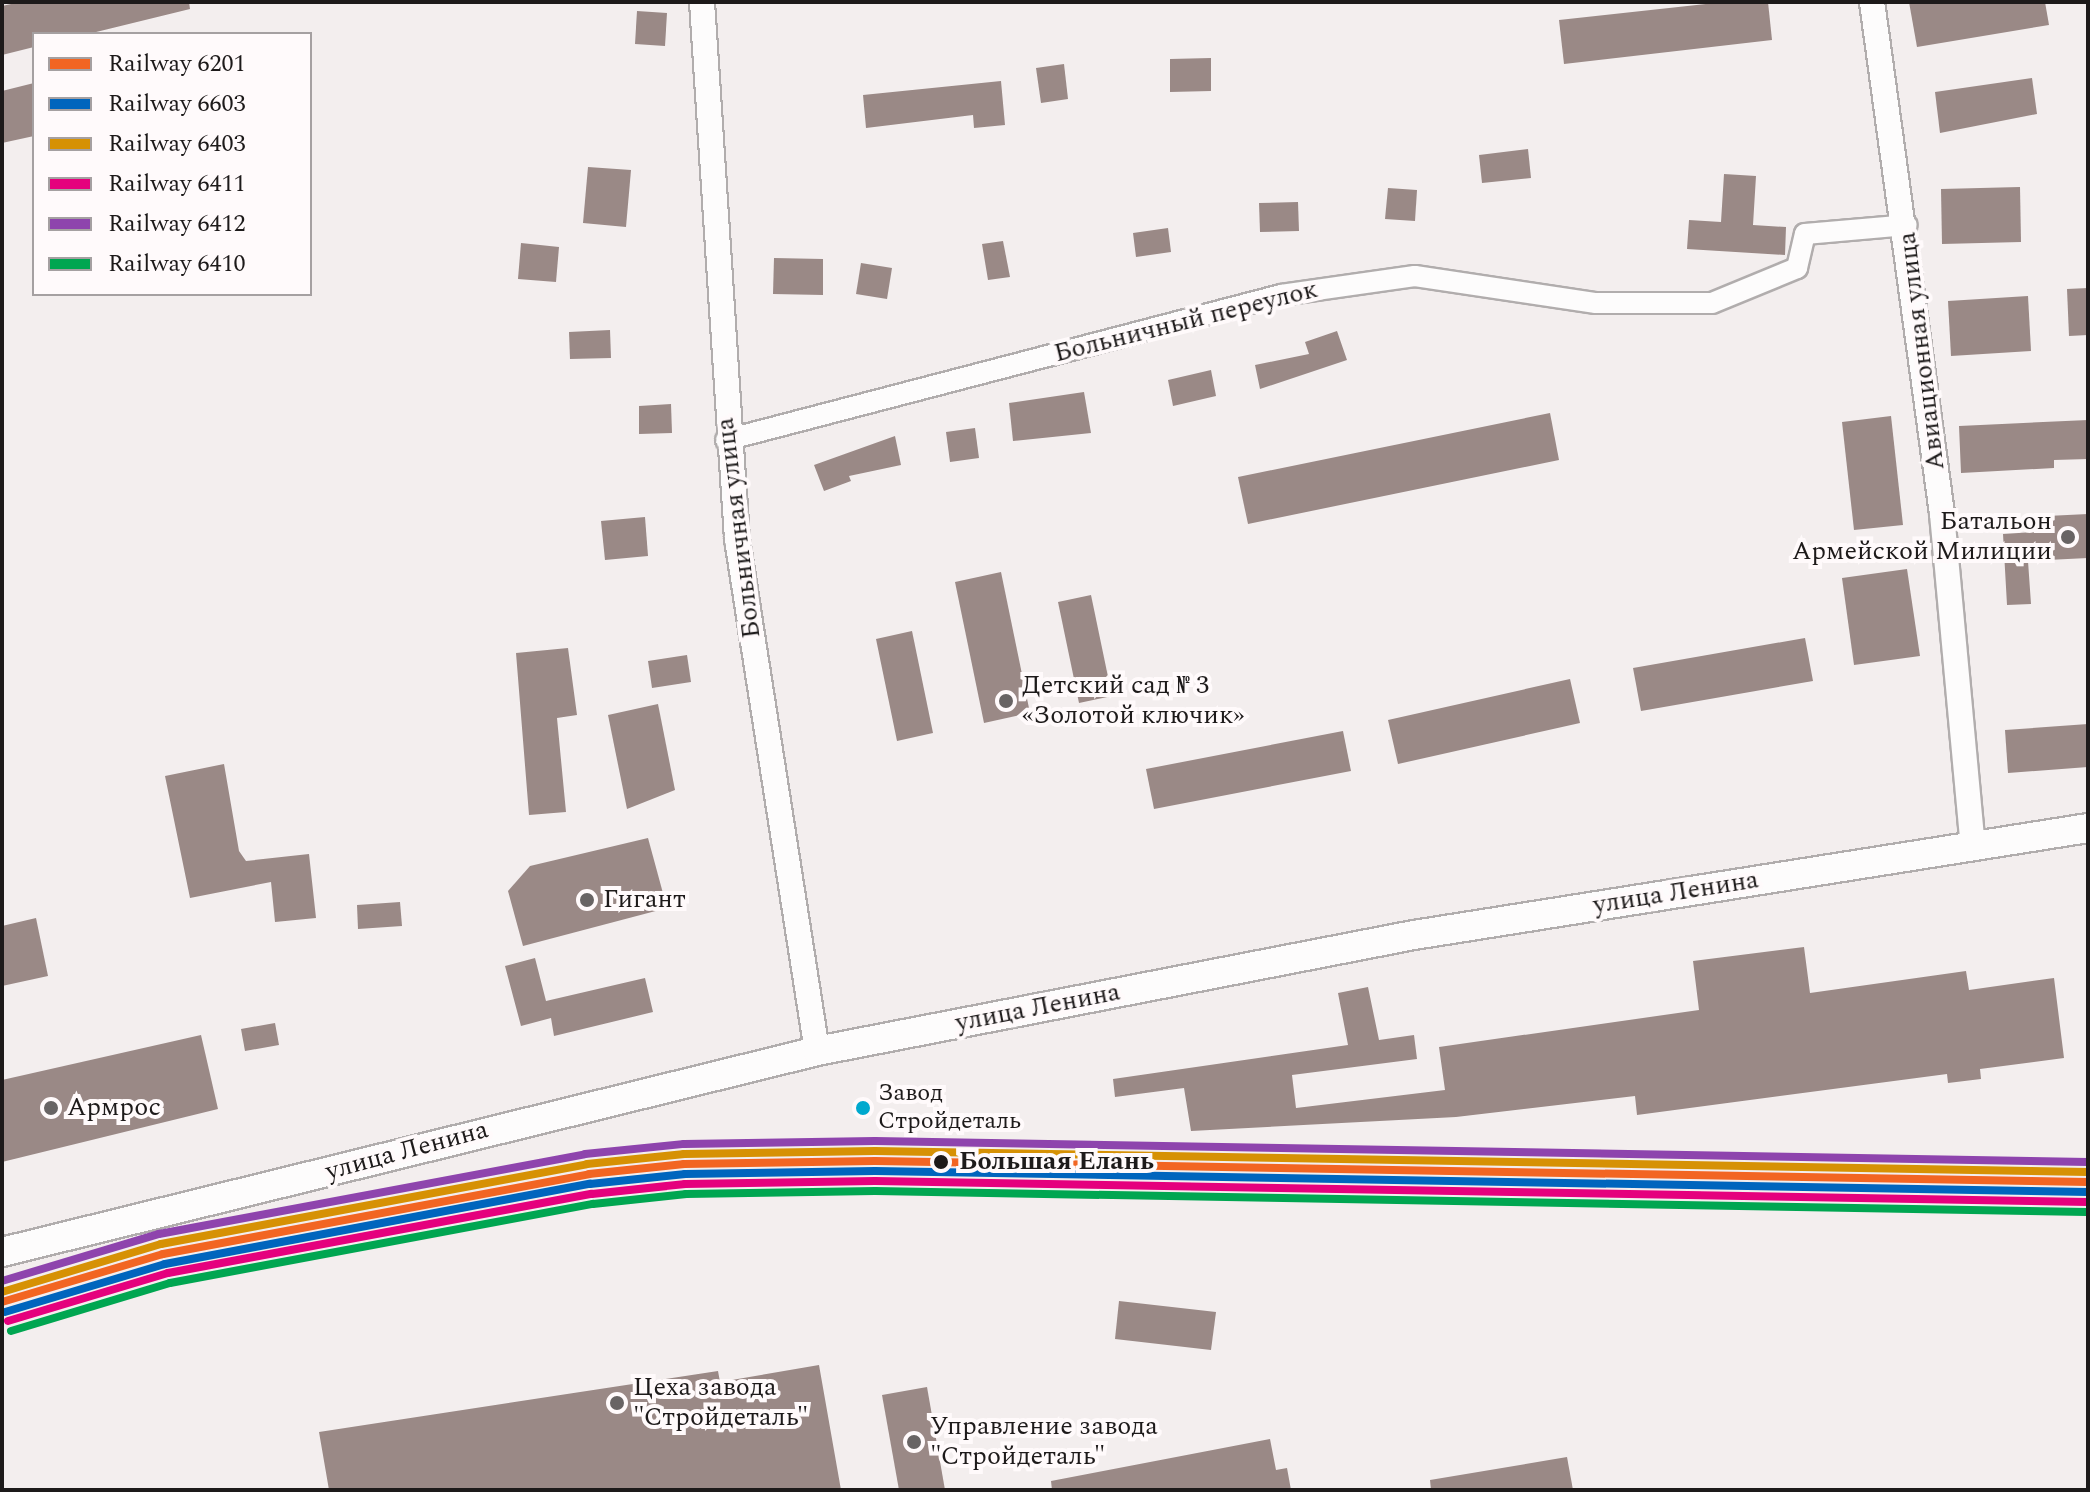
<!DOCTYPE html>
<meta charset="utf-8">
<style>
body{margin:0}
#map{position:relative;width:2090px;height:1492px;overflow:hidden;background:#f3eeee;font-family:Spectral,serif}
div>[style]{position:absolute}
.building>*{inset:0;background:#9a8986}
.roads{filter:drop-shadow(2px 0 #b1adad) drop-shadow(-2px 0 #b1adad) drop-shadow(0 2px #b1adad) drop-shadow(0 -2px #b1adad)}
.minor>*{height:20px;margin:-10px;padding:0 10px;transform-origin:10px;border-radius:10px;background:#fdfcfc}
.tertiary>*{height:24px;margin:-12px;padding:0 12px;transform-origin:12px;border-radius:12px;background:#fdfcfc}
.secondary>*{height:28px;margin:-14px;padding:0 14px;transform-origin:14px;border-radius:14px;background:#fdfcfc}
.rail-1>*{height:8px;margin:-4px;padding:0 4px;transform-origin:4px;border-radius:4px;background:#f26522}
.rail-2>*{height:8px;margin:-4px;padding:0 4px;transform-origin:4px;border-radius:4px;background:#0065bd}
.rail-3>*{height:8px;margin:-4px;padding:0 4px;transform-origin:4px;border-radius:4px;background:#d69104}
.rail-4>*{height:8px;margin:-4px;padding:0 4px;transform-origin:4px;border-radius:4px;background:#e5007d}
.rail-5>*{height:8px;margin:-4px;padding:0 4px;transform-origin:4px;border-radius:4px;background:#8e44ad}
.rail-6>*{height:8px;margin:-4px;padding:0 4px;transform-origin:4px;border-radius:4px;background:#00a651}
.dots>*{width:22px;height:22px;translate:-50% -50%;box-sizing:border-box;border:4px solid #fffafb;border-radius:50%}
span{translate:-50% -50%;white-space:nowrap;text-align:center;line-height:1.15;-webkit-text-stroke:8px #fffafb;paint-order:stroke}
.bus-label{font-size:24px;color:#1d1a1a}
.left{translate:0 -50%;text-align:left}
.street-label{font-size:26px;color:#1d1a1a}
.poi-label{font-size:26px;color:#1d1a1a}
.right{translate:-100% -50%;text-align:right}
.stop-label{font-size:26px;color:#1d1a1a;font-weight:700}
.frame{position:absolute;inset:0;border:4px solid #1d1a1a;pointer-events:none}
.legend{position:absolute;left:32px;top:32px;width:280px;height:264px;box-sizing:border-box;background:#fffafb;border:2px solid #a5a0a1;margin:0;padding:10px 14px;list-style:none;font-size:24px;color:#1d1a1a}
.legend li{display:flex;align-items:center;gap:16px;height:40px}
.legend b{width:40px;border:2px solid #a5a0a1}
</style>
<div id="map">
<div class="building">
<i style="clip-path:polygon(20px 2px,189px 2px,190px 9px,88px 34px,34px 34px,34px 47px,2px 55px,2px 6px)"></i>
<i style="clip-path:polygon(1724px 2px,1768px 2px,1772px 40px,1564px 64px,1559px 20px)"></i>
<i style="clip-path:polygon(1909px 2px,2045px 2px,2049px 25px,1917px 47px)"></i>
<i style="clip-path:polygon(637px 11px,667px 13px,665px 46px,635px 44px)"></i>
<i style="clip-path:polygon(1211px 58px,1211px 91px,1170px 92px,1170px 59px)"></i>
<i style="clip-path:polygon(1064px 64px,1068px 99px,1041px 103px,1036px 68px)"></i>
<i style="clip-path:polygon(2032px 78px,2037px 114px,1940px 133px,1935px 92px)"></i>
<i style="clip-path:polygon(1001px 81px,1005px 125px,974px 128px,973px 115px,866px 128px,863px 95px)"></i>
<i style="clip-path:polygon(34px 83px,34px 136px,2px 143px,2px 91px)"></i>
<i style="clip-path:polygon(1528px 149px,1531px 178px,1482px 183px,1479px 155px)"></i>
<i style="clip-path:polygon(588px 167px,631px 170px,626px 227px,583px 223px)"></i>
<i style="clip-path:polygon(1724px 174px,1756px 176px,1753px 225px,1786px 227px,1785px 255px,1687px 249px,1689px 220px,1721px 222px)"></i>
<i style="clip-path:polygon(2020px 187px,2021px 242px,1942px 244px,1941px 189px)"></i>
<i style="clip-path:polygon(1388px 188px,1417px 190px,1415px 221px,1385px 219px)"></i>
<i style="clip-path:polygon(1298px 202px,1299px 231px,1260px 232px,1259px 203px)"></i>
<i style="clip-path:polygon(1168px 228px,1171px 252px,1136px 257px,1133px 233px)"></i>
<i style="clip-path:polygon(1003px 241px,1010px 277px,988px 280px,982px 244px)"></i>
<i style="clip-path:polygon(521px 243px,559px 247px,556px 282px,518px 279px)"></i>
<i style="clip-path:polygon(774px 258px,823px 259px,823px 295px,773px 294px)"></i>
<i style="clip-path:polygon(861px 263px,892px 268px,887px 299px,856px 294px)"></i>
<i style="clip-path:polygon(2088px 288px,2088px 335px,2069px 336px,2067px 289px)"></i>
<i style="clip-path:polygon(2028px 296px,2031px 351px,1951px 356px,1948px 301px)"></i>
<i style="clip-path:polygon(610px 330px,611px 358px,570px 359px,569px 332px)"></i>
<i style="clip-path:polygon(1337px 331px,1347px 360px,1260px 389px,1255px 365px,1309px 354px,1305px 342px)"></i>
<i style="clip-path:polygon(1211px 370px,1216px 396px,1173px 406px,1168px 380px)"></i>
<i style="clip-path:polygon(1084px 392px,1091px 433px,1013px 441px,1009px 403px)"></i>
<i style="clip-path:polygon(671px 404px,672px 433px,639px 434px,639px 406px)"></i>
<i style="clip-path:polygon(1550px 413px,1559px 460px,1248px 524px,1238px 477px)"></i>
<i style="clip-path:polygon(1891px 416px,1903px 525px,1854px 530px,1842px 422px)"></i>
<i style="clip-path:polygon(2088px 420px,2088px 459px,2054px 460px,2054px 468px,1961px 473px,1959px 426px)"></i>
<i style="clip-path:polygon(975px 428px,979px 458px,950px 462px,946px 432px)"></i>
<i style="clip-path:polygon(895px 436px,901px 465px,849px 476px,851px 481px,824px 491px,814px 465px)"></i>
<i style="clip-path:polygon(2088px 514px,2088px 558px,2028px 561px,2031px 604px,2007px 605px,2003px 534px,2047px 531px,2047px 516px)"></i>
<i style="clip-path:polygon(645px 517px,648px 556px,605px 560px,601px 521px)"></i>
<i style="clip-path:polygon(1907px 569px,1920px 656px,1854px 665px,1842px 578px)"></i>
<i style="clip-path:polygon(1001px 572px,1030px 713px,984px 723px,955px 582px)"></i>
<i style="clip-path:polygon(1091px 595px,1112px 696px,1079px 703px,1058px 602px)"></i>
<i style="clip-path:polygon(912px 631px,933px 733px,897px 741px,876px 639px)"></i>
<i style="clip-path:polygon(1805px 638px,1813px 681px,1641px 711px,1633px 668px)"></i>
<i style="clip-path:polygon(568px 648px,577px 715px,557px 718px,566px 812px,529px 815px,516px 653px)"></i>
<i style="clip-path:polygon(687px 655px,691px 682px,652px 688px,648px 661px)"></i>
<i style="clip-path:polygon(1570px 679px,1580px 723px,1398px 764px,1388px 720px)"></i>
<i style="clip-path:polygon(658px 704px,675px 790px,627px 809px,608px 715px)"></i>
<i style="clip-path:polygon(2088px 724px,2088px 767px,2008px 773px,2005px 730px)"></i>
<i style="clip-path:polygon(1343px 731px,1351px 771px,1154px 809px,1146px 769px)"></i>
<i style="clip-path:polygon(224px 764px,239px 851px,246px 861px,309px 854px,316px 918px,275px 922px,271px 882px,190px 898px,165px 776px)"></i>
<i style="clip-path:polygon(648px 838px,667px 908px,523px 946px,508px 891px,530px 866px)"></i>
<i style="clip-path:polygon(400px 902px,402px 926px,358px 929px,357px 905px)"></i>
<i style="clip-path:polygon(36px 918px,48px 976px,2px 986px,2px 926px)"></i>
<i style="clip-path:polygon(1804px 947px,1810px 993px,1966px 971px,1969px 990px,2054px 978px,2064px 1058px,1980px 1069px,1981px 1079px,1948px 1083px,1947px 1074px,1637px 1115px,1635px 1096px,1456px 1117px,1191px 1131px,1184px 1088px,1115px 1097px,1113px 1079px,1348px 1045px,1338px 993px,1368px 987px,1379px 1040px,1414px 1035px,1417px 1059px,1292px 1075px,1296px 1108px,1445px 1090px,1439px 1047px,1699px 1010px,1693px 961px)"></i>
<i style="clip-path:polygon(535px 958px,546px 1001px,645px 978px,653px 1012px,554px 1036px,551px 1018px,521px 1026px,505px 966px)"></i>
<i style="clip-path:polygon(275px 1023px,279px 1045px,245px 1051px,241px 1029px)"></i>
<i style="clip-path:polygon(201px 1035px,218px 1109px,2px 1162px,2px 1080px)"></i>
<i style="clip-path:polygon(1119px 1301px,1216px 1312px,1211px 1350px,1115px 1339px)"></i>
<i style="clip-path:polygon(819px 1365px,841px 1490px,329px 1490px,319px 1432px,718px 1371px,720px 1382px)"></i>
<i style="clip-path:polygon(927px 1387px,945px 1490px,899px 1490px,882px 1395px)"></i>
<i style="clip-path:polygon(1270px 1439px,1276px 1470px,1287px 1468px,1291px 1490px,1052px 1490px,1051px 1481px)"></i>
<i style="clip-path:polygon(1567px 1457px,1573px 1490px,1431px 1490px,1430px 1480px)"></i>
</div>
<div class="roads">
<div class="minor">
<i style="left:726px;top:440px;width:574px;rotate:-14.64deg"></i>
<i style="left:1281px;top:295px;width:135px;rotate:-8.1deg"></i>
<i style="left:1415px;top:276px;width:183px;rotate:8.5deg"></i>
<i style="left:1596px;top:303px;width:116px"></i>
<i style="left:1712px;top:303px;width:92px;rotate:-22.4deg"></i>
<i style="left:1797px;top:268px;width:35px;rotate:-77deg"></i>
<i style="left:1805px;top:234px;width:102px;rotate:-5deg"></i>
</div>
<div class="tertiary">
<i style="left:702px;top:2px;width:538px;rotate:86.27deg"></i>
<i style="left:737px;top:539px;width:518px;rotate:81.12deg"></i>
<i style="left:1872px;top:2px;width:517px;rotate:82.21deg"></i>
<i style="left:1942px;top:514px;width:333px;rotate:84.7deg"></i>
</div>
<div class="secondary">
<i style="left:2px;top:1252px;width:839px;rotate:-13.85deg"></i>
<i style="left:817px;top:1051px;width:608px;rotate:-11deg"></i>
<i style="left:1414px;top:935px;width:682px;rotate:-9.02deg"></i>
</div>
</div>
<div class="rail-1">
<i style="left:2px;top:1302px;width:168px;rotate:-16.6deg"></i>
<i style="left:163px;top:1254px;width:433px;rotate:-10.6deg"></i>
<i style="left:589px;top:1174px;width:96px;rotate:-6deg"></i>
<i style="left:684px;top:1164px;width:191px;rotate:-0.9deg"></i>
<i style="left:875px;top:1161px;width:1213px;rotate:0.99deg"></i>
</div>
<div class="rail-2">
<i style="left:5px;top:1312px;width:167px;rotate:-16.7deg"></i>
<i style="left:165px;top:1264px;width:432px;rotate:-10.7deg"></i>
<i style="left:590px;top:1184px;width:96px;rotate:-6deg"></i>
<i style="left:685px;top:1174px;width:190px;rotate:-0.9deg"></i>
<i style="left:875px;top:1171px;width:1213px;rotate:0.99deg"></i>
</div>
<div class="rail-3">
<i style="left:2px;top:1292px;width:166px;rotate:-16.8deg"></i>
<i style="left:161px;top:1244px;width:433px;rotate:-10.6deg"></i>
<i style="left:587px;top:1164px;width:98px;rotate:-5.9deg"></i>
<i style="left:684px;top:1154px;width:191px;rotate:-0.9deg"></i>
<i style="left:875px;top:1151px;width:1213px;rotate:0.99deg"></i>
</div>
<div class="rail-4">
<i style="left:8px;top:1321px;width:167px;rotate:-16.7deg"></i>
<i style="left:168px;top:1273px;width:431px;rotate:-10.6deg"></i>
<i style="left:592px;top:1194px;width:94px;rotate:-6.1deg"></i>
<i style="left:685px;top:1184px;width:190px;rotate:-0.9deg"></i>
<i style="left:875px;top:1181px;width:1213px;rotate:0.99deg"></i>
</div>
<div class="rail-5">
<i style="left:2px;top:1281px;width:164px;rotate:-16.7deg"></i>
<i style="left:159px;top:1234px;width:433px;rotate:-10.6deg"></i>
<i style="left:585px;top:1154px;width:100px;rotate:-5.8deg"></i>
<i style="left:684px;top:1144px;width:191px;rotate:-0.9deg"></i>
<i style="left:875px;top:1141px;width:1213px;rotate:0.99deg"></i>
</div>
<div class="rail-6">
<i style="left:11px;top:1331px;width:166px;rotate:-16.8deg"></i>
<i style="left:170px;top:1283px;width:430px;rotate:-10.6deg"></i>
<i style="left:593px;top:1204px;width:94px;rotate:-6.1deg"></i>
<i style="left:686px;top:1194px;width:189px;rotate:-0.9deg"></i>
<i style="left:875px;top:1191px;width:1212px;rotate:0.99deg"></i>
</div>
<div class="dots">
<i style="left:2068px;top:537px;background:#686464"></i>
<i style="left:1006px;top:701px;background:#686464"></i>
<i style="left:587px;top:900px;background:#686464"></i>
<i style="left:51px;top:1108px;background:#686464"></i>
<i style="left:863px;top:1108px;background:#00a9ce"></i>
<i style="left:941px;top:1162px;background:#1d1a1a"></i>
<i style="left:617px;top:1403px;background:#686464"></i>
<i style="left:914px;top:1442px;background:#686464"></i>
</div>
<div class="bus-label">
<span class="left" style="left:878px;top:1108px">Завод<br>Стройдеталь</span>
</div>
<div class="street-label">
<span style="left:1186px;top:322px;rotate:-14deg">Больничный переулок</span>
<span style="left:1922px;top:351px;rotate:-97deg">Авиационная улица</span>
<span style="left:739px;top:528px;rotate:-97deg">Больничная улица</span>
<span style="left:1676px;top:893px;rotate:-9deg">улица Ленина</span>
<span style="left:1038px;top:1008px;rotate:-11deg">улица Ленина</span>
<span style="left:407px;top:1151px;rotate:-15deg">улица Ленина</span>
</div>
<div class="poi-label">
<span class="right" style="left:2052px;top:537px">Батальон<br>Армейской Милиции</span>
<span class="left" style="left:1022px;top:701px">Детский сад № 3<br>«Золотой ключик»</span>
<span class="left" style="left:603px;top:900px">Гигант</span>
<span class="left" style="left:67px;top:1108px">Армрос</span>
<span class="left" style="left:633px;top:1403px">Цеха завода<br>"Стройдеталь"</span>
<span class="left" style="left:930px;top:1442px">Управление завода<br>"Стройдеталь"</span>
</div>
<div class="stop-label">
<span class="left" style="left:959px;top:1162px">Большая Елань</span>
</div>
<div class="frame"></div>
<ul class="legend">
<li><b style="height:10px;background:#f26522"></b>Railway 6201</li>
<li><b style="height:10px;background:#0065bd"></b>Railway 6603</li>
<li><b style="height:10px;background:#d69104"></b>Railway 6403</li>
<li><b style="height:10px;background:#e5007d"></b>Railway 6411</li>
<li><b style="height:10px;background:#8e44ad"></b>Railway 6412</li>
<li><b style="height:10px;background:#00a651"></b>Railway 6410</li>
</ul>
</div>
